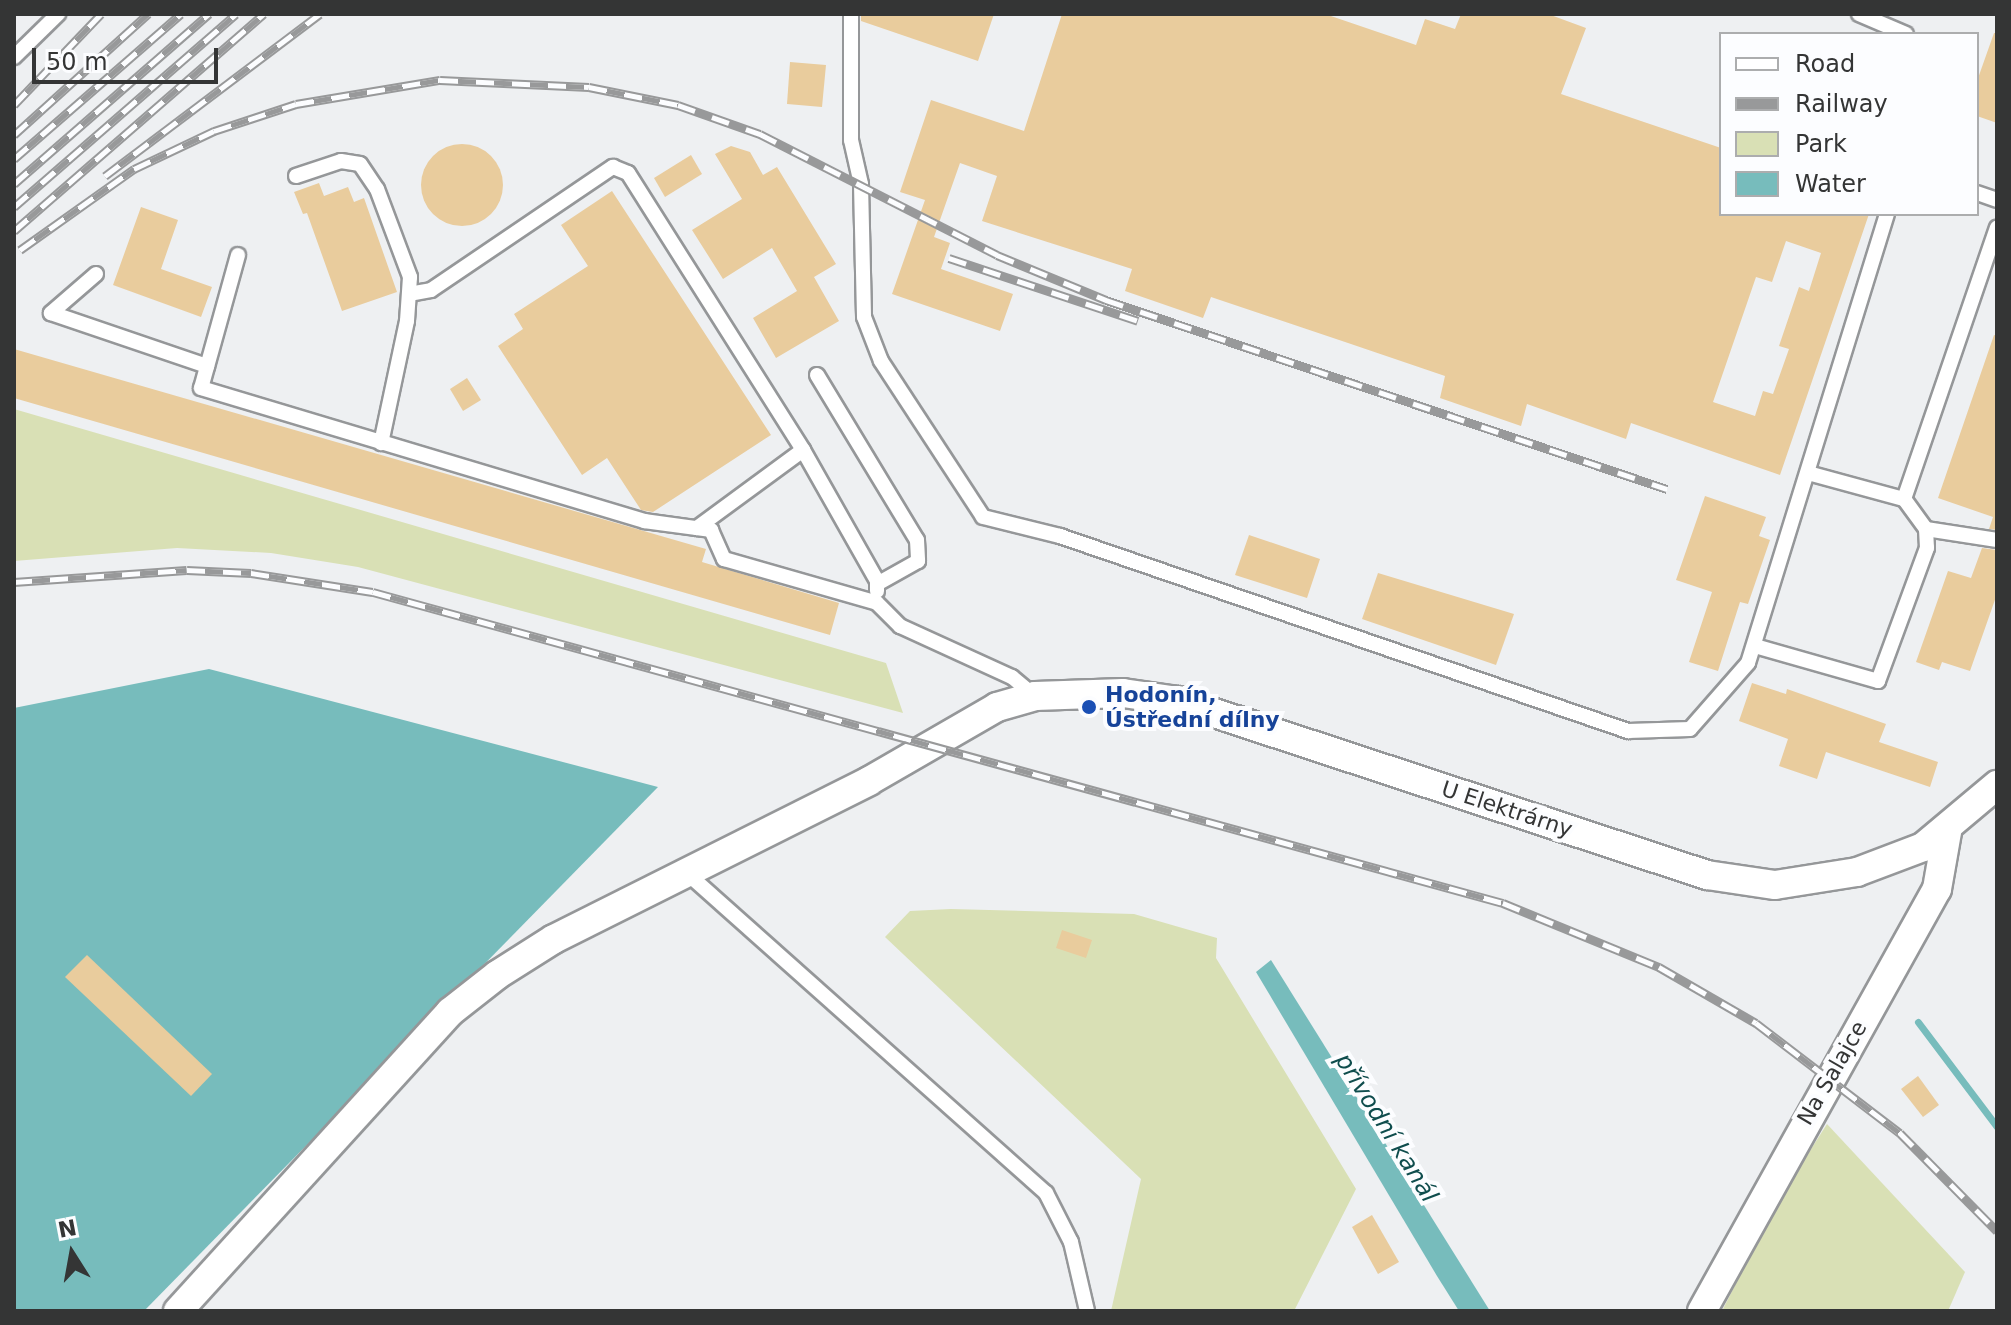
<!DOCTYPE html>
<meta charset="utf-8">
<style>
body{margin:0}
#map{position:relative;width:2011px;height:1325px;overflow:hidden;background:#eef0f2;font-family:"DejaVu Sans",sans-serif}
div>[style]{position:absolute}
.green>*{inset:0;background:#d9e0b5}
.water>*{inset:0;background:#77bcbc}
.stream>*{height:7px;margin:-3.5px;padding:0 3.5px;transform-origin:3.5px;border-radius:3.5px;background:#77bcbc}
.building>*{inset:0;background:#e9cc9d}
.round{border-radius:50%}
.roads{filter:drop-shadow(2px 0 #959799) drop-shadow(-2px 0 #959799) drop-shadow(0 2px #959799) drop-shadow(0 -2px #959799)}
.service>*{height:14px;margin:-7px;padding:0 7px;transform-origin:7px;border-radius:7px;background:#fff}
.minor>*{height:28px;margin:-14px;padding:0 14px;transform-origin:14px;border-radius:14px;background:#fff}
.rail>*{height:9px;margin-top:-4.5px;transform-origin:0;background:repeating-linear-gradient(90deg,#fcfdff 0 18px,#98999a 0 36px);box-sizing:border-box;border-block:2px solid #98999a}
.dots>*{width:22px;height:22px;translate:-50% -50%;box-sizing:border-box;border:4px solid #fcfdff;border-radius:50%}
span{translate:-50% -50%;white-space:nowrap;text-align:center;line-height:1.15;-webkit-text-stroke:8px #fcfdff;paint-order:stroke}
.transit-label{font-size:22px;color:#164399;font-weight:700}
.left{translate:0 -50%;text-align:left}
.street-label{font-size:22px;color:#343535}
.water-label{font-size:24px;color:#0f4d4d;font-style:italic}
.frame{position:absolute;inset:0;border:16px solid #343535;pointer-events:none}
.legend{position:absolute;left:1719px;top:32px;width:260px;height:184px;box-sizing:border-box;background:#fcfdff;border:2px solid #acadae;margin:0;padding:10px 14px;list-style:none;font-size:24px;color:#343535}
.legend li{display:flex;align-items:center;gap:16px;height:40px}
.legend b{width:40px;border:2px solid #acadae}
.north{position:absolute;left:32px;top:1213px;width:80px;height:80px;-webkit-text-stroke:6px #fcfdff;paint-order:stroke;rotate:349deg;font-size:22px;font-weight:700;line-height:32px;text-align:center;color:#343535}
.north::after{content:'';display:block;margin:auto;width:28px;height:36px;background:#343535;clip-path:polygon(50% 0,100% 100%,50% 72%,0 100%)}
.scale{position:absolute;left:32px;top:48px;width:186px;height:36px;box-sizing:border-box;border:4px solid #343535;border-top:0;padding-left:10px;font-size:24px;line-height:28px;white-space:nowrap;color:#343535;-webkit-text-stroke:6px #fcfdff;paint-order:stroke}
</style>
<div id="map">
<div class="green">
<i style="clip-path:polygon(14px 409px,886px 663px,903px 713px,358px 567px,271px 553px,177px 548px,14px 561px)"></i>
<i style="clip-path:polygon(951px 909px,1134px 914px,1217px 938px,1216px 958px,1356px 1189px,1294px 1311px,1111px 1311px,1141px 1179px,885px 937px,910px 911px)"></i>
<i style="clip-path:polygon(1827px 1124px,1965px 1272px,1948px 1311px,1722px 1311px,1776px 1204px)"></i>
</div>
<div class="water">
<i style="clip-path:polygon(209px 669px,658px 787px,144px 1311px,14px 1311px,14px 708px)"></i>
<i style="clip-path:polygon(1271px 960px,1490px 1311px,1459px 1311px,1437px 1276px,1256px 972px)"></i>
</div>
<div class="stream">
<i style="left:1918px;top:1022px;width:131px;rotate:53deg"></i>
</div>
<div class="building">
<i style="clip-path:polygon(861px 14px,994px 14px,978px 61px,861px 21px)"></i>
<i style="clip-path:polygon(evenodd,1062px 14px,1325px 14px,1416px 45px,1425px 19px,1455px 29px,1461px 14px,1548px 14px,1586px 28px,1561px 94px,1721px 148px,1721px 214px,1869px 214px,1780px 475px,1631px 423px,1626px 439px,1527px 404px,1521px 426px,1440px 398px,1445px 376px,1348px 343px,1211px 297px,1203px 318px,1125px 291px,1132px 269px,982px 221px,997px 176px,960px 163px,934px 237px,950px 243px,941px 269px,1013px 294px,1000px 331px,892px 294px,925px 200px,900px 192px,931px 100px,1024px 131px,1062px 14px,1786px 241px,1821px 253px,1809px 291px,1799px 287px,1779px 346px,1789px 349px,1773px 394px,1763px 391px,1755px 416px,1713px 402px,1756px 277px,1772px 282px,1786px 241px)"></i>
<i style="clip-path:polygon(1994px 33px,1997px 33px,1997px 123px,1977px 116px,1977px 81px)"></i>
<i style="clip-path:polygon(790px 62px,826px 65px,822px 107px,787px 104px)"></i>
<i class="round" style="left:421px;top:144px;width:82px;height:82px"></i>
<i style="clip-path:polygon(731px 146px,750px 152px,763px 175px,777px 167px,836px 264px,814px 277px,839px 321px,776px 358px,753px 318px,797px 291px,772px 248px,723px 279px,692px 230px,742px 199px,715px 154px)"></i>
<i style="clip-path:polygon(691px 155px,702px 174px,665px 197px,654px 178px)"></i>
<i style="clip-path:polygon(319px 183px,324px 196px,348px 187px,354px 202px,364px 198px,397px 292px,342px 311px,307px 213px,303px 214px,294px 192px)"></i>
<i style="clip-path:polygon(612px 191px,771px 435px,653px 512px,641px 510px,607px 458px,582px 475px,498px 346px,523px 329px,514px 314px,588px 266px,561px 225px)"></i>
<i style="clip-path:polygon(141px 207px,178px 220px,161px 269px,212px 287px,201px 317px,113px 285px)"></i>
<i style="clip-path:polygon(1994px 335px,1997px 336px,1997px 530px,1989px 529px,1993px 517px,1938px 498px)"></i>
<i style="clip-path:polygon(14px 349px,706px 549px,702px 562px,839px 603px,830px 635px,14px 398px)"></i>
<i style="clip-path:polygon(467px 378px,481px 400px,463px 411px,450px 389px)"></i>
<i style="clip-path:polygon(1705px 496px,1766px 517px,1759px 536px,1770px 540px,1748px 604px,1740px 602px,1718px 671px,1689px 662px,1712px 592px,1676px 580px)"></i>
<i style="clip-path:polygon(1249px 535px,1320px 559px,1307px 598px,1235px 575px)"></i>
<i style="clip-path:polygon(1982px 548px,1997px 550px,1997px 594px,1970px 671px,1942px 662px,1939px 670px,1916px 662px,1948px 571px,1971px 578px)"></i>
<i style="clip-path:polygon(1378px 573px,1514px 614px,1496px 665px,1362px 619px)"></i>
<i style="clip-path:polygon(1752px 683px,1786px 694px,1787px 689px,1886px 724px,1879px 742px,1938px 762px,1930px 787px,1826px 752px,1817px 779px,1779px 766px,1788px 739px,1739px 721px)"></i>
<i style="clip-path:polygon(1062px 930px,1092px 940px,1086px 958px,1056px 948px)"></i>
<i style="clip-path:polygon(87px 955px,212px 1074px,191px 1096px,65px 977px)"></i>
<i style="clip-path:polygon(1918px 1076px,1939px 1105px,1923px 1117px,1901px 1089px)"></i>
<i style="clip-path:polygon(1372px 1215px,1399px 1262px,1378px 1274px,1352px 1227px)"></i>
</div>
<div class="roads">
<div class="service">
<i style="left:851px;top:14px;width:126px;rotate:90deg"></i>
<i style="left:851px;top:140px;width:45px;rotate:77.2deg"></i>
<i style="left:861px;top:184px;width:133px;rotate:88.7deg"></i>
<i style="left:864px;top:317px;width:47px;rotate:68.9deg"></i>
<i style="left:881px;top:361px;width:186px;rotate:56.8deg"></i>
<i style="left:983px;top:517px;width:79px;rotate:13.9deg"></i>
<i style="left:1060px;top:536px;width:601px;rotate:18.95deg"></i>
<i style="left:1628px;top:731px;width:62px;rotate:-1.8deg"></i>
<i style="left:1690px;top:729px;width:88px;rotate:-48.7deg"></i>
<i style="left:1748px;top:663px;width:470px;rotate:-72.8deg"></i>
<i style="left:1859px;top:14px;width:51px;rotate:23.1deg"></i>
<i style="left:14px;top:57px;width:62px;rotate:-44.3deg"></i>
<i style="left:296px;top:176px;width:47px;rotate:-18.4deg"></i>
<i style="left:341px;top:161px;width:19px;rotate:9deg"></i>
<i style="left:360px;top:164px;width:30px;rotate:56deg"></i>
<i style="left:377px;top:189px;width:94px;rotate:69.4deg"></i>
<i style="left:410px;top:277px;width:44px;rotate:93.9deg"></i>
<i style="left:407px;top:321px;width:125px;rotate:102deg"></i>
<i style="left:1977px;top:193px;width:21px;rotate:19deg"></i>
<i style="left:238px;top:255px;width:138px;rotate:105.5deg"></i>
<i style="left:201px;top:388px;width:463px;rotate:16.7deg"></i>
<i style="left:644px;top:521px;width:68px;rotate:7.7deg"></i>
<i style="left:711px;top:530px;width:32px;rotate:66deg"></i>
<i style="left:724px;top:559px;width:159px;rotate:16deg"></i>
<i style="left:877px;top:603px;width:33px;rotate:45deg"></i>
<i style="left:900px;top:626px;width:123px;rotate:24.5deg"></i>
<i style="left:1012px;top:677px;width:30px;rotate:40deg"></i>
<i style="left:96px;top:274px;width:60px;rotate:139.1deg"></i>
<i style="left:51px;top:313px;width:165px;rotate:18.8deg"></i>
<i style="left:409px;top:294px;width:22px;rotate:-10deg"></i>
<i style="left:431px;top:290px;width:220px;rotate:-34.1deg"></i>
<i style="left:613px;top:167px;width:16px;rotate:22deg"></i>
<i style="left:628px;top:173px;width:328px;rotate:57.7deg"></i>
<i style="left:803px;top:450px;width:132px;rotate:143.7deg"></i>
<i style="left:817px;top:375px;width:193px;rotate:58.8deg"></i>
<i style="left:917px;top:540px;width:21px;rotate:87deg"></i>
<i style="left:918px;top:561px;width:47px;rotate:150.7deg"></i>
<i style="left:803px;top:450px;width:150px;rotate:60.5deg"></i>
<i style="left:877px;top:581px;width:10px;rotate:90deg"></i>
<i style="left:1808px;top:473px;width:99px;rotate:15.2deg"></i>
<i style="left:1904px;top:499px;width:287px;rotate:-71.1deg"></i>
<i style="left:1926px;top:529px;width:72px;rotate:8.8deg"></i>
<i style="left:1755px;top:646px;width:128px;rotate:15.9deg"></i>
<i style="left:1878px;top:681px;width:142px;rotate:-69.8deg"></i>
<i style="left:1927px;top:548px;width:19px;rotate:-93deg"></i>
<i style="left:1926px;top:529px;width:37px;rotate:-126deg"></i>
<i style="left:689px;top:875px;width:478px;rotate:41.7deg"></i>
<i style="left:1046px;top:1193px;width:55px;rotate:63deg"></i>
<i style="left:1071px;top:1242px;width:71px;rotate:76.9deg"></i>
</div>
<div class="minor">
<i style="left:178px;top:1311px;width:404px;rotate:-47.7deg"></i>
<i style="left:450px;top:1012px;width:60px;rotate:-38.2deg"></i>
<i style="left:497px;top:975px;width:67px;rotate:-32.3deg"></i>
<i style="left:554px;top:939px;width:352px;rotate:-26.6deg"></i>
<i style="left:869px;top:781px;width:148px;rotate:-30deg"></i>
<i style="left:997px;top:707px;width:40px;rotate:-16deg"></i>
<i style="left:1035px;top:696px;width:88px;rotate:-2deg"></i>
<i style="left:1123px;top:693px;width:56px;rotate:8.3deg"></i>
<i style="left:1178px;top:701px;width:557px;rotate:18.21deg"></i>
<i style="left:1707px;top:875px;width:69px;rotate:8.4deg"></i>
<i style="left:1775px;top:885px;width:83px;rotate:-9deg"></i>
<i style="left:1857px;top:872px;width:71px;rotate:-20.7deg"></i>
<i style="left:1923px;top:847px;width:97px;rotate:-40deg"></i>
<i style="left:1702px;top:1311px;width:483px;rotate:-60.9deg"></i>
<i style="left:1937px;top:889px;width:58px;rotate:-80deg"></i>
</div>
</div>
<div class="rail">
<i style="left:14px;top:105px;width:126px;rotate:-46.3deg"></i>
<i style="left:14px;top:135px;width:181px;rotate:-42.1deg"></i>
<i style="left:14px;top:159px;width:221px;rotate:-41deg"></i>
<i style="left:105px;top:176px;width:269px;rotate:-37deg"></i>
<i style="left:14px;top:184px;width:259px;rotate:-41.1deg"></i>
<i style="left:14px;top:207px;width:294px;rotate:-41deg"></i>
<i style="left:14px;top:231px;width:331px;rotate:-41deg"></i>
<i style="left:20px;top:250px;width:140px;rotate:-35.4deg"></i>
<i style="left:134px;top:169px;width:89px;rotate:-25.4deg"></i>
<i style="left:214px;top:131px;width:86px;rotate:-18.2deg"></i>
<i style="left:296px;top:104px;width:146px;rotate:-9.5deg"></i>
<i style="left:440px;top:80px;width:149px;rotate:2.7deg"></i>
<i style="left:589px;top:87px;width:91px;rotate:11.4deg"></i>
<i style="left:678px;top:105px;width:87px;rotate:19.5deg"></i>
<i style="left:760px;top:134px;width:266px;rotate:27deg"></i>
<i style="left:997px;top:255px;width:118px;rotate:22.4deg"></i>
<i style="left:1106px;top:300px;width:592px;rotate:18.62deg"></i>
<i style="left:949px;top:258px;width:199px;rotate:18.4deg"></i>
<i style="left:14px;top:582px;width:173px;rotate:-4deg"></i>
<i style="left:187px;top:570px;width:64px;rotate:2.7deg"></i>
<i style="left:251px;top:573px;width:123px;rotate:8.9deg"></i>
<i style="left:373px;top:592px;width:1172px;rotate:15.39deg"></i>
<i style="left:1503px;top:903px;width:169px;rotate:22.3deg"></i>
<i style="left:1659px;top:967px;width:112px;rotate:30deg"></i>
<i style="left:1756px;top:1023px;width:181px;rotate:37.4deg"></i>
<i style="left:1900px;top:1133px;width:138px;rotate:45.3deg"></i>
</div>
<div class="dots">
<i style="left:1089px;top:707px;background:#1a4fb4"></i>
</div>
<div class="transit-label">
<span class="left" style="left:1105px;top:707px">Hodonín,<br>Ústřední dílny</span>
</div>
<div class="street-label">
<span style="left:1507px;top:809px;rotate:18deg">U Elektrárny</span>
<span style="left:1832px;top:1073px;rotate:-60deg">Na Salajce</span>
</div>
<div class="water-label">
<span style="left:1386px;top:1128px;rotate:58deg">přívodní kanál</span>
</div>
<div class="frame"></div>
<ul class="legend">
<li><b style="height:10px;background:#fff"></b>Road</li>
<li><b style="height:10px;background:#98999a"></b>Railway</li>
<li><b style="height:22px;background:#d9e0b5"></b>Park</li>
<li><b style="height:22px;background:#77bcbc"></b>Water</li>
</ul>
<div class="north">N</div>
<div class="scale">50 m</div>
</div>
